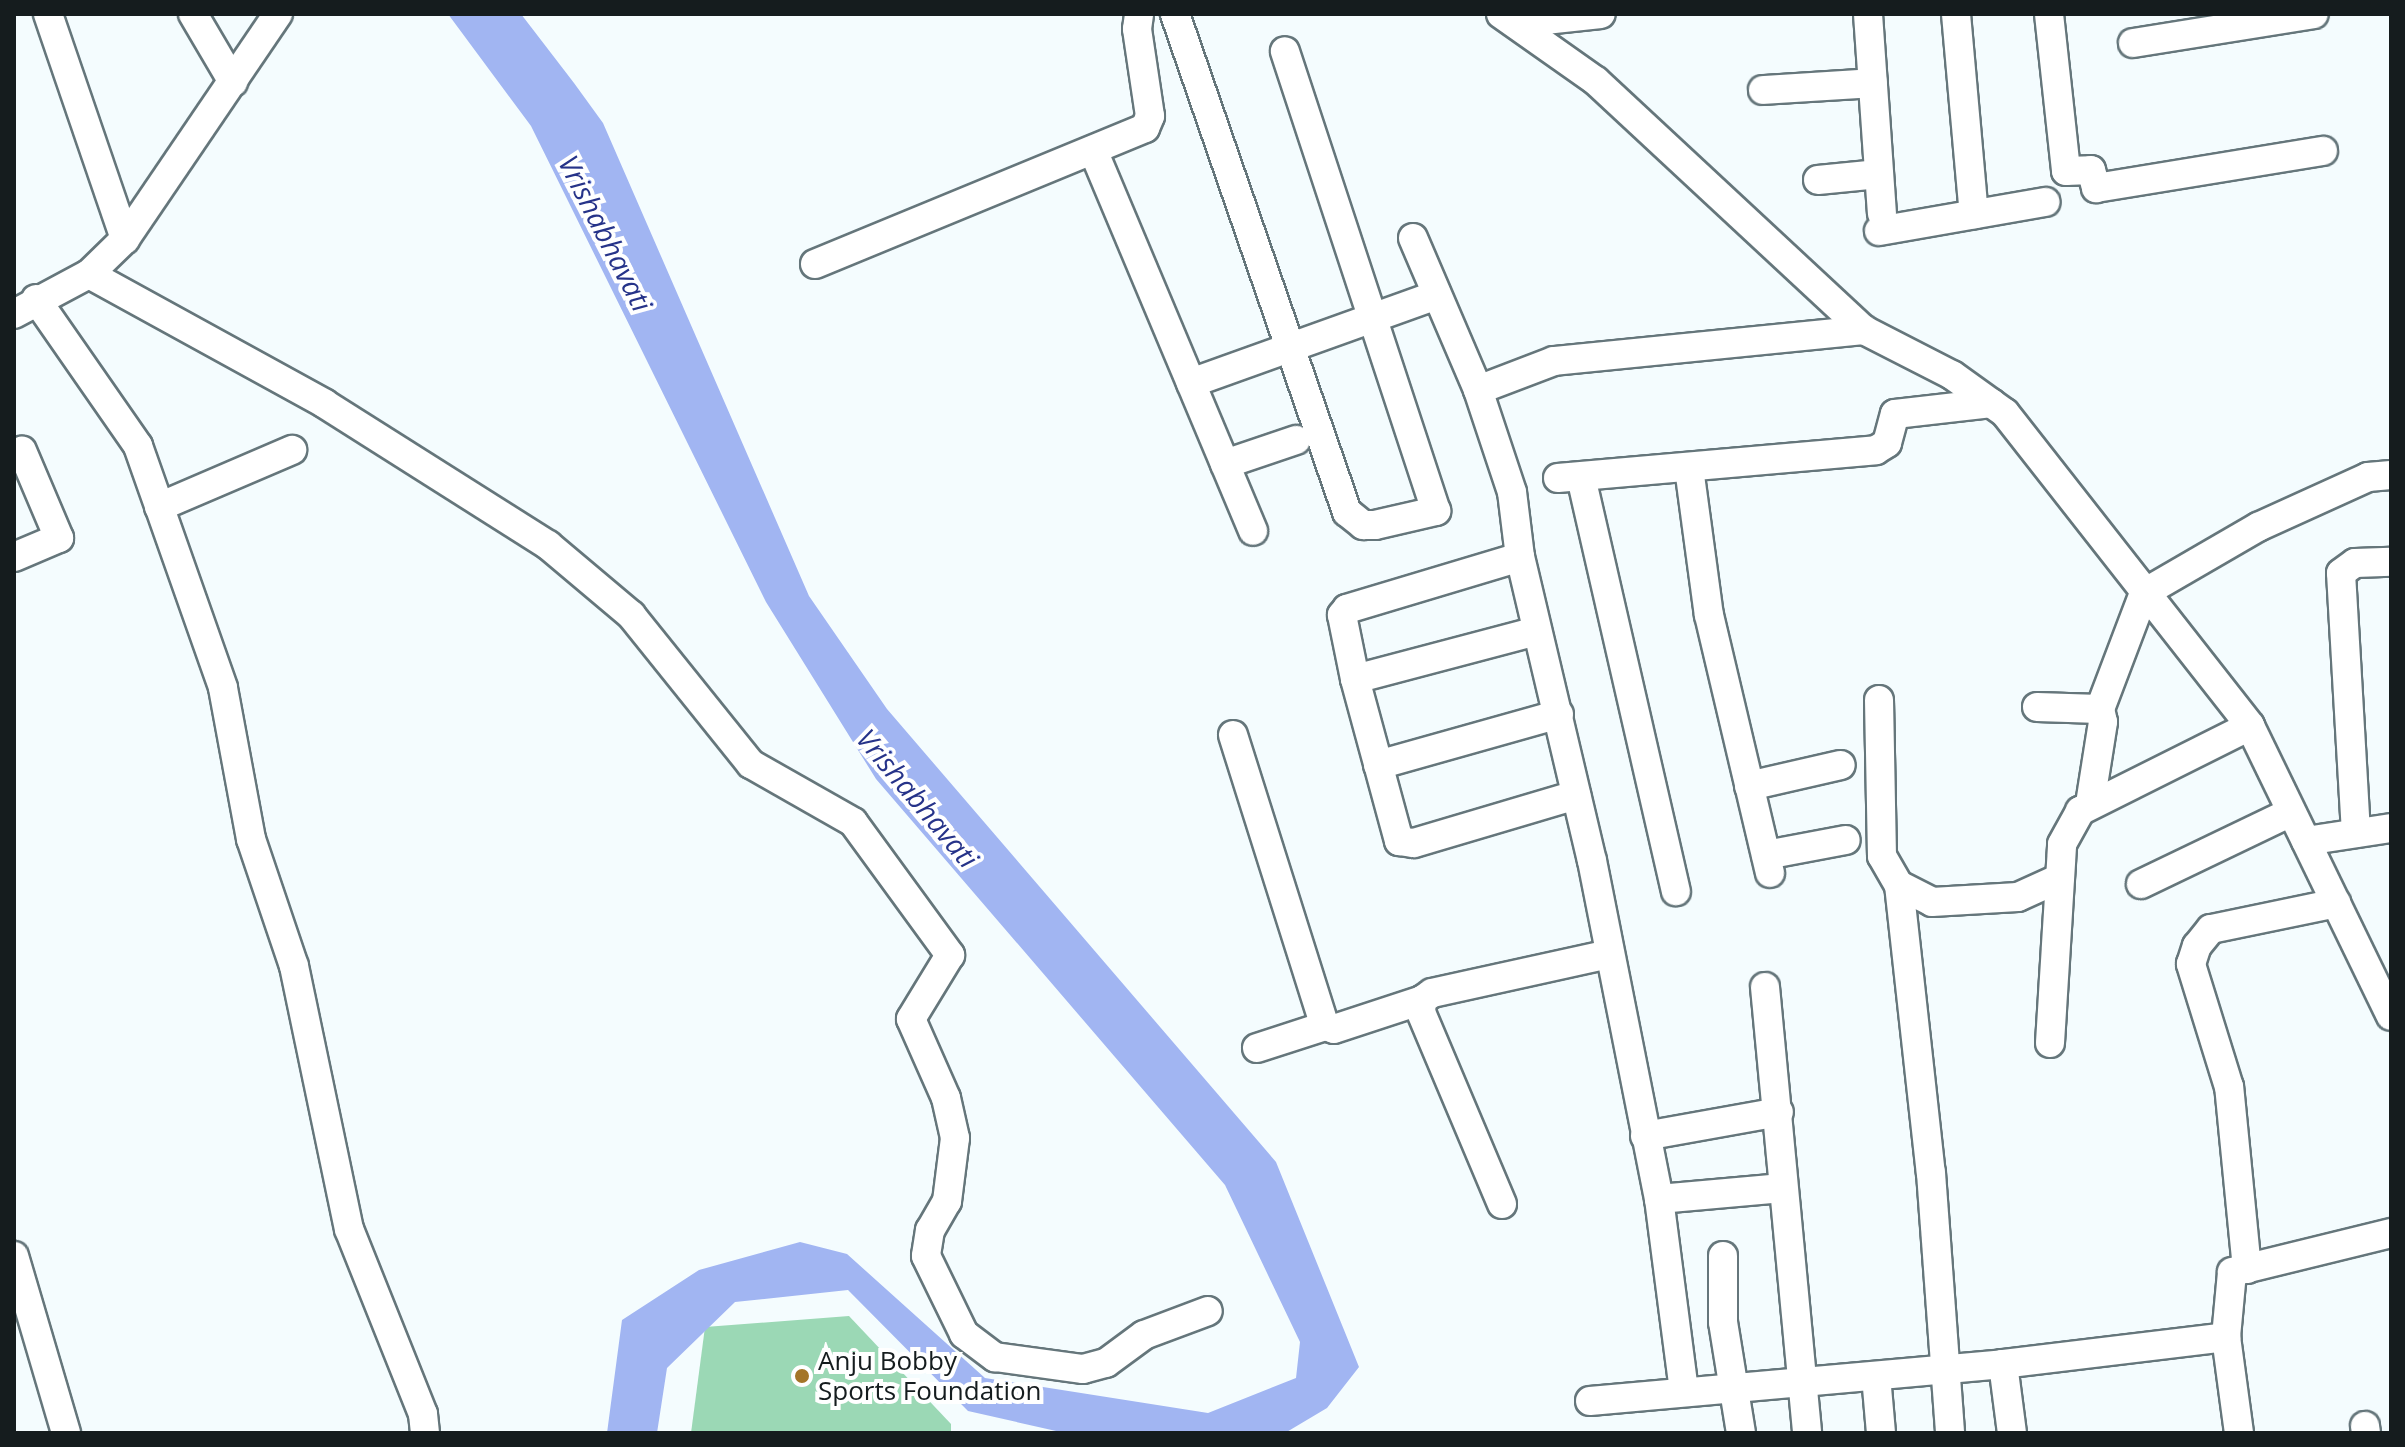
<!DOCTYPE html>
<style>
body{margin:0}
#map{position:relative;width:2405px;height:1447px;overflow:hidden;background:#f4fcfe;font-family:"Open Sans",sans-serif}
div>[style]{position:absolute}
.green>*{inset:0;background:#9bd8b5}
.water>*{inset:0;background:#a1b5f2}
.roads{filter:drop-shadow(2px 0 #65767b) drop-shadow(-2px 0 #65767b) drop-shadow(0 2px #65767b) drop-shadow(0 -2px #65767b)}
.minor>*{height:28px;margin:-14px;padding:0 14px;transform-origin:14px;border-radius:14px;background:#fff}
.dots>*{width:22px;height:22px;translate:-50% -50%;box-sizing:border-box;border:4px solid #fff;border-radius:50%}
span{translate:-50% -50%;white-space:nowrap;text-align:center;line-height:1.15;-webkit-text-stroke:8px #fff;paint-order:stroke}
.poi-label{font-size:26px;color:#151c1e}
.left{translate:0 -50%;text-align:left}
.water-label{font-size:28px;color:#263389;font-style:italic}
.frame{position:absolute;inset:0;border:16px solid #151c1e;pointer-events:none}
</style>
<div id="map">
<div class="green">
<i style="clip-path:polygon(849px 1316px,951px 1424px,951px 1433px,691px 1433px,705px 1327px)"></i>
</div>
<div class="water">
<i style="clip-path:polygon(448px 14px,521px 14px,574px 83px,603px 123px,809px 596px,887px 709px,1276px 1162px,1359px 1367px,1327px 1408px,1285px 1433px,1065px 1433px,968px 1411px,848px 1290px,735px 1302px,667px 1368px,657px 1433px,607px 1433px,622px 1320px,699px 1270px,800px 1242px,847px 1254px,985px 1378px,1208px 1413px,1296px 1378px,1300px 1342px,1225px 1185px,876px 779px,766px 602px,531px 126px)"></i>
</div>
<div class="roads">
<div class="minor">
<i style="left:48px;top:14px;width:238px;rotate:71.1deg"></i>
<i style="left:193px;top:14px;width:79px;rotate:59.5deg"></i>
<i style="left:1175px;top:14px;width:527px;rotate:70.95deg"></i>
<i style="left:1347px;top:512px;width:21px;rotate:39deg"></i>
<i style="left:1363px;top:525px;width:12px"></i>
<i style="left:1375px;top:525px;width:63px;rotate:-12.9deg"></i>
<i style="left:1436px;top:511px;width:484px;rotate:-108.2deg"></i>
<i style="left:1501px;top:14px;width:116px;rotate:35.2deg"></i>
<i style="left:1596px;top:81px;width:366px;rotate:42.9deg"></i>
<i style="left:1864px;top:330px;width:99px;rotate:27.1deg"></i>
<i style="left:1952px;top:375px;width:65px;rotate:35.6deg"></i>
<i style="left:2005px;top:413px;width:397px;rotate:51.9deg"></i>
<i style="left:2250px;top:726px;width:322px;rotate:64.1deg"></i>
<i style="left:1868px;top:14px;width:200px;rotate:86deg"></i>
<i style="left:1956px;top:14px;width:201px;rotate:84.9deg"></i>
<i style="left:2049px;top:14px;width:158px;rotate:83.8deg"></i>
<i style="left:2066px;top:171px;width:25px;rotate:-2deg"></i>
<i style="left:2091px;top:170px;width:19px;rotate:74deg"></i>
<i style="left:2096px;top:188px;width:230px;rotate:-9.3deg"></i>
<i style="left:1507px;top:15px;width:38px;rotate:7deg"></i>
<i style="left:1545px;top:20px;width:56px;rotate:-6.1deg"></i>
<i style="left:2133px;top:43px;width:183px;rotate:-9.1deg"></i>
<i style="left:1763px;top:90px;width:110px;rotate:-3.6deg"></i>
<i style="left:1093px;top:150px;width:413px;rotate:67.2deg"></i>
<i style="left:1818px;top:180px;width:61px;rotate:-5.6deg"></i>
<i style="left:1879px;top:231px;width:169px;rotate:-9.9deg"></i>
<i style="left:1413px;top:238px;width:165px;rotate:66.8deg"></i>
<i style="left:815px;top:264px;width:357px;rotate:-22.4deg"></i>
<i style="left:1145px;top:128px;width:13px;rotate:-67deg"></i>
<i style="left:1150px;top:116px;width:88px;rotate:-98.5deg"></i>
<i style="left:1137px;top:29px;width:15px;rotate:-82deg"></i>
<i style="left:89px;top:274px;width:269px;rotate:28.8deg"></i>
<i style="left:325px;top:404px;width:264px;rotate:32.3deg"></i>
<i style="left:548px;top:545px;width:109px;rotate:40.1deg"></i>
<i style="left:631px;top:615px;width:191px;rotate:51.2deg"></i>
<i style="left:751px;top:764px;width:117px;rotate:29.6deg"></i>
<i style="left:853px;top:822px;width:165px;rotate:53.9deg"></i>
<i style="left:950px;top:955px;width:75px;rotate:121.4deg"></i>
<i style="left:911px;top:1019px;width:86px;rotate:66.1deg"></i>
<i style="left:946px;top:1098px;width:41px;rotate:77.3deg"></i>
<i style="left:955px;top:1138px;width:64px;rotate:97.2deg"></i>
<i style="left:947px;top:1201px;width:34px;rotate:120deg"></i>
<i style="left:930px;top:1230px;width:26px;rotate:99deg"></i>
<i style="left:926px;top:1256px;width:87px;rotate:64deg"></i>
<i style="left:964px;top:1334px;width:39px;rotate:37deg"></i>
<i style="left:995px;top:1357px;width:89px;rotate:7.8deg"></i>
<i style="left:1083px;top:1369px;width:24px;rotate:-15deg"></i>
<i style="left:1106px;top:1363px;width:47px;rotate:-36.4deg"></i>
<i style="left:1144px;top:1335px;width:68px;rotate:-20.6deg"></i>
<i style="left:36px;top:299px;width:179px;rotate:55.2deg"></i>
<i style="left:138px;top:446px;width:256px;rotate:70.6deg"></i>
<i style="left:223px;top:688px;width:154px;rotate:79.5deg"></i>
<i style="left:251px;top:839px;width:134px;rotate:71.3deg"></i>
<i style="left:294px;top:966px;width:269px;rotate:78.2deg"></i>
<i style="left:349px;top:1229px;width:199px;rotate:68.2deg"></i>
<i style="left:423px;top:1414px;width:19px;rotate:84deg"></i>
<i style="left:14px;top:314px;width:85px;rotate:-28.1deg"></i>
<i style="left:89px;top:274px;width:50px;rotate:-44.2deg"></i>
<i style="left:125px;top:239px;width:272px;rotate:-55.8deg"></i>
<i style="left:1191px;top:383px;width:261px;rotate:-19.7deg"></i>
<i style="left:1225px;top:464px;width:75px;rotate:-18.7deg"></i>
<i style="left:1689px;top:468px;width:148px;rotate:82.3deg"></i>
<i style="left:1709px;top:615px;width:265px;rotate:76.7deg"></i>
<i style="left:1581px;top:477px;width:425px;rotate:77.1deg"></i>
<i style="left:1558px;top:478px;width:319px;rotate:-5deg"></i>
<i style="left:1876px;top:450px;width:13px;rotate:-32deg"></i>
<i style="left:1887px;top:443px;width:30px;rotate:-75deg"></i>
<i style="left:1895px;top:414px;width:97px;rotate:-6.5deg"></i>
<i style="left:159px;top:507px;width:145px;rotate:-23.2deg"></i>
<i style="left:14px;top:557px;width:49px;rotate:-22.9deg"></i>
<i style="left:59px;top:538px;width:95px;rotate:-113deg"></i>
<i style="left:1520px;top:557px;width:181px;rotate:163.3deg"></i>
<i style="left:1347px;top:609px;width:8px;rotate:130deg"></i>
<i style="left:1342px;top:615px;width:65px;rotate:78.5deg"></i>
<i style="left:1355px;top:679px;width:168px;rotate:74.8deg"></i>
<i style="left:1399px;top:841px;width:15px;rotate:8deg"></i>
<i style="left:1414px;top:843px;width:169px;rotate:-16.5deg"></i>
<i style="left:1355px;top:679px;width:188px;rotate:-14.8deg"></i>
<i style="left:1879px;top:700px;width:156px;rotate:88.9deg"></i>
<i style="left:1882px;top:856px;width:34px;rotate:60deg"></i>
<i style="left:1899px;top:885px;width:290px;rotate:83.7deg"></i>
<i style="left:1931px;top:1173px;width:261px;rotate:85.8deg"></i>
<i style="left:2037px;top:707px;width:63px;rotate:1.8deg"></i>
<i style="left:2100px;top:709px;width:13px;rotate:77deg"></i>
<i style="left:2103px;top:722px;width:83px;rotate:99deg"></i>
<i style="left:2100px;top:709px;width:124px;rotate:-69.2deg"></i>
<i style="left:2144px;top:593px;width:132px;rotate:-30.1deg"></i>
<i style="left:2258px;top:527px;width:121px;rotate:-24.4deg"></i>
<i style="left:2368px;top:477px;width:23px;rotate:-5deg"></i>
<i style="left:1233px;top:735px;width:305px;rotate:72.5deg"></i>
<i style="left:1325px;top:1026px;width:9px;rotate:18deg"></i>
<i style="left:1334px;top:1029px;width:93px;rotate:-18.2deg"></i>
<i style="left:1378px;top:765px;width:188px;rotate:-15.7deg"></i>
<i style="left:1749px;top:786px;width:94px;rotate:-12.9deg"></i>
<i style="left:2356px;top:833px;width:260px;rotate:-93.3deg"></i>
<i style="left:2341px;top:573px;width:17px;rotate:-36deg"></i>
<i style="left:2355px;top:563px;width:36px;rotate:-2deg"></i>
<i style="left:2306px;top:841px;width:86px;rotate:-8.7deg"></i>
<i style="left:1766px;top:855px;width:81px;rotate:-10.6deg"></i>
<i style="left:2141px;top:884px;width:166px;rotate:-25.6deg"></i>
<i style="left:1899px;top:885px;width:37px;rotate:27deg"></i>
<i style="left:1932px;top:902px;width:86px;rotate:-3.3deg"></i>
<i style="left:2018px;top:897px;width:46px;rotate:-24.3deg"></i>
<i style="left:1765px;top:987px;width:448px;rotate:84.6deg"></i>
<i style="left:2050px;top:1043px;width:199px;rotate:-86.5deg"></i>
<i style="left:2062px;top:844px;width:38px;rotate:-61deg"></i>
<i style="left:2080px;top:811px;width:190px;rotate:-26.6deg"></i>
<i style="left:1257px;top:1048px;width:71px;rotate:-17.9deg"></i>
<i style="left:1645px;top:1136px;width:136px;rotate:-10.2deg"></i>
<i style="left:1659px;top:1199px;width:124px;rotate:-5.1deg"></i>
<i style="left:1502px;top:1204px;width:208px;rotate:-112.9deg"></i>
<i style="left:1421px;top:1012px;width:12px;rotate:-85deg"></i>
<i style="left:1422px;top:1000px;width:12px;rotate:-35deg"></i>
<i style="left:1432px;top:993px;width:182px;rotate:-12.4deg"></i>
<i style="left:14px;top:1256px;width:184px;rotate:73.6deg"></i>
<i style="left:1723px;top:1256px;width:66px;rotate:90deg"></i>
<i style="left:1723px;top:1322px;width:112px;rotate:80.8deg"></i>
<i style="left:2247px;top:1269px;width:183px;rotate:-95.6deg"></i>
<i style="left:2229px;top:1087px;width:129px;rotate:-107.2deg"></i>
<i style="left:2191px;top:964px;width:19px;rotate:-72deg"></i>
<i style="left:2197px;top:946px;width:22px;rotate:-51deg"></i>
<i style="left:2211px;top:929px;width:128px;rotate:-11.7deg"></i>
<i style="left:2003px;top:1364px;width:70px;rotate:82.6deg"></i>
<i style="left:1876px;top:1376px;width:57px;rotate:85deg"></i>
<i style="left:1684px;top:1391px;width:194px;rotate:-97.4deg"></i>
<i style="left:1659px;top:1199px;width:345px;rotate:-101.2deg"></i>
<i style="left:1592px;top:861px;width:312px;rotate:-103.3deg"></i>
<i style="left:1520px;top:557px;width:65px;rotate:-97deg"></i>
<i style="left:1512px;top:492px;width:108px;rotate:-108.4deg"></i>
<i style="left:1478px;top:390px;width:81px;rotate:-20.9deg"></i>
<i style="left:1554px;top:361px;width:312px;rotate:-5.7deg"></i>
<i style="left:1590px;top:1401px;width:415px;rotate:-5.1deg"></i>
<i style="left:2003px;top:1364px;width:225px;rotate:-6.9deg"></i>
<i style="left:2365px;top:1426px;width:7px;rotate:82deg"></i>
<i style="left:2239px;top:1433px;width:97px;rotate:-97.7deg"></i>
<i style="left:2226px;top:1337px;width:65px;rotate:-84.7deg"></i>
<i style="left:2232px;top:1272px;width:164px;rotate:-13.8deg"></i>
</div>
</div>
<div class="dots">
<i style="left:802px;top:1376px;background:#a47528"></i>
</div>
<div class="poi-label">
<span class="left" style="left:818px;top:1376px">Anju Bobby<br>Sports Foundation</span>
</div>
<div class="water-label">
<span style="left:606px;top:233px;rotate:63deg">Vrishabhavati</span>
<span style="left:918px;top:798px;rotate:50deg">Vrishabhavati</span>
</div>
<div class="frame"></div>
</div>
